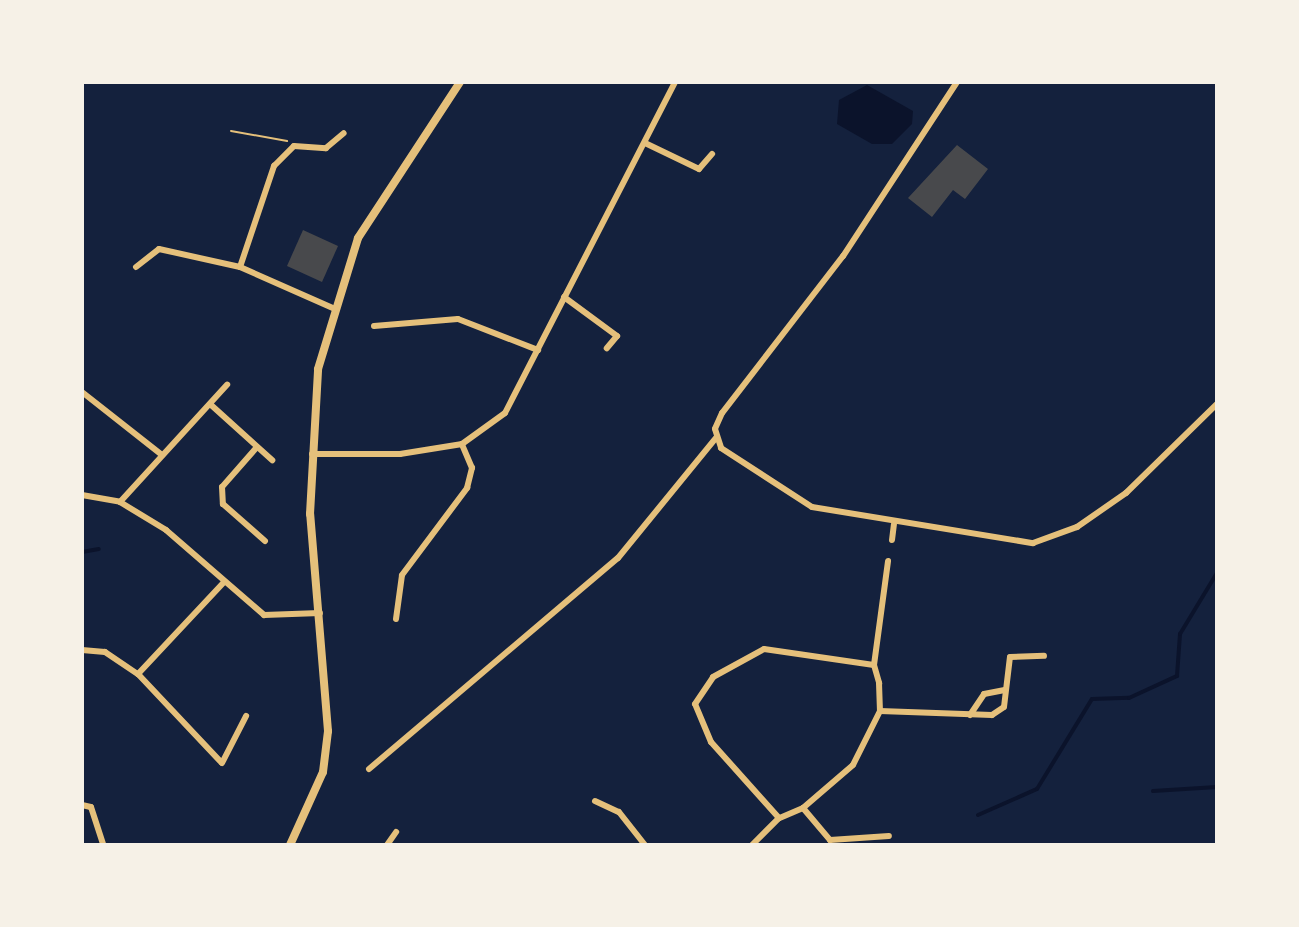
<!DOCTYPE html>
<style>
body{margin:0}
#map{position:relative;width:1299px;height:927px;overflow:hidden;background:#14213d;font-family:"Space Grotesk",sans-serif}
div>[style]{position:absolute}
.water>*{inset:0;background:#0b132b}
.stream>*{height:4px;margin:-2px;padding:0 2px;transform-origin:2px;border-radius:2px;background:#0b132b}
.building>*{inset:0;background:#48494c}
.path>*{height:2px;margin:-1px;padding:0 1px;transform-origin:1px;border-radius:1px;background:#e5c07b}
.minor>*{height:6px;margin:-3px;padding:0 3px;transform-origin:3px;border-radius:3px;background:#e5c07b}
.tertiary>*{height:8px;margin:-4px;padding:0 4px;transform-origin:4px;border-radius:4px;background:#e5c07b}
span{translate:-50% -50%;white-space:nowrap;text-align:center;line-height:1.15;-webkit-text-stroke:8px #f6f1e7;paint-order:stroke}
.frame{position:absolute;inset:0;border:84px solid #f6f1e7;pointer-events:none}
</style>
<div id="map">
<div class="water">
<i style="clip-path:polygon(867px 85px,913px 111px,912px 124px,892px 144px,872px 144px,837px 124px,839px 100px)"></i>
</div>
<div class="stream">
<i style="left:82px;top:552px;width:17px;rotate:-10deg"></i>
<i style="left:1153px;top:791px;width:64px;rotate:-3.6deg"></i>
<i style="left:978px;top:815px;width:64px;rotate:-23.8deg"></i>
<i style="left:1037px;top:789px;width:105px;rotate:-58.6deg"></i>
<i style="left:1092px;top:699px;width:37px;rotate:-2deg"></i>
<i style="left:1129px;top:698px;width:53px;rotate:-24.6deg"></i>
<i style="left:1177px;top:676px;width:42px;rotate:-85.9deg"></i>
<i style="left:1180px;top:634px;width:71px;rotate:-58.8deg"></i>
</div>
<div class="building">
<i style="clip-path:polygon(957px 145px,988px 169px,965px 199px,953px 190px,932px 217px,908px 198px)"></i>
<i style="clip-path:polygon(303px 230px,338px 246px,322px 282px,287px 266px)"></i>
</div>
<div class="path">
<i style="left:231px;top:131px;width:57px;rotate:10.1deg"></i>
</div>
<div class="minor">
<i style="left:957px;top:82px;width:208px;rotate:123.2deg"></i>
<i style="left:843px;top:256px;width:198px;rotate:127.6deg"></i>
<i style="left:722px;top:413px;width:17px;rotate:114deg"></i>
<i style="left:715px;top:429px;width:20px;rotate:72deg"></i>
<i style="left:721px;top:448px;width:108px;rotate:33deg"></i>
<i style="left:812px;top:507px;width:224px;rotate:9.3deg"></i>
<i style="left:1033px;top:543px;width:47px;rotate:-20deg"></i>
<i style="left:1077px;top:527px;width:60px;rotate:-34.8deg"></i>
<i style="left:1126px;top:493px;width:127px;rotate:-44.4deg"></i>
<i style="left:645px;top:143px;width:60px;rotate:25.7deg"></i>
<i style="left:699px;top:169px;width:20px;rotate:-49deg"></i>
<i style="left:136px;top:267px;width:29px;rotate:-38deg"></i>
<i style="left:159px;top:249px;width:83px;rotate:12.5deg"></i>
<i style="left:240px;top:267px;width:102px;rotate:23.8deg"></i>
<i style="left:240px;top:267px;width:107px;rotate:-71.4deg"></i>
<i style="left:274px;top:166px;width:28px;rotate:-45deg"></i>
<i style="left:294px;top:146px;width:32px;rotate:4deg"></i>
<i style="left:326px;top:148px;width:23px;rotate:-40deg"></i>
<i style="left:564px;top:297px;width:66px;rotate:36.3deg"></i>
<i style="left:617px;top:336px;width:16px;rotate:130deg"></i>
<i style="left:374px;top:326px;width:84px;rotate:-4.8deg"></i>
<i style="left:458px;top:319px;width:86px;rotate:21.2deg"></i>
<i style="left:82px;top:392px;width:102px;rotate:38.2deg"></i>
<i style="left:210px;top:404px;width:84px;rotate:42.1deg"></i>
<i style="left:257px;top:447px;width:53px;rotate:131.2deg"></i>
<i style="left:222px;top:487px;width:17px;rotate:87deg"></i>
<i style="left:223px;top:504px;width:56px;rotate:41.4deg"></i>
<i style="left:312px;top:454px;width:88px"></i>
<i style="left:400px;top:454px;width:63px;rotate:-9.2deg"></i>
<i style="left:462px;top:444px;width:53px;rotate:-35.8deg"></i>
<i style="left:505px;top:413px;width:372px;rotate:-62.8deg"></i>
<i style="left:82px;top:495px;width:39px;rotate:10deg"></i>
<i style="left:120px;top:502px;width:54px;rotate:31.3deg"></i>
<i style="left:166px;top:530px;width:130px;rotate:40.9deg"></i>
<i style="left:264px;top:615px;width:56px;rotate:-2deg"></i>
<i style="left:120px;top:502px;width:159px;rotate:-47.6deg"></i>
<i style="left:892px;top:540px;width:16px;rotate:-83deg"></i>
<i style="left:396px;top:619px;width:44px;rotate:-82.2deg"></i>
<i style="left:402px;top:575px;width:109px;rotate:-53.2deg"></i>
<i style="left:467px;top:488px;width:21px;rotate:-76deg"></i>
<i style="left:472px;top:468px;width:26px;rotate:-113deg"></i>
<i style="left:764px;top:649px;width:111px;rotate:8.3deg"></i>
<i style="left:874px;top:665px;width:19px;rotate:74deg"></i>
<i style="left:879px;top:683px;width:28px;rotate:88deg"></i>
<i style="left:880px;top:711px;width:60px;rotate:116.6deg"></i>
<i style="left:853px;top:765px;width:66px;rotate:139.3deg"></i>
<i style="left:803px;top:808px;width:26px;rotate:157deg"></i>
<i style="left:779px;top:818px;width:102px;rotate:-131.8deg"></i>
<i style="left:711px;top:742px;width:41px;rotate:-112.8deg"></i>
<i style="left:695px;top:704px;width:32px;rotate:-56deg"></i>
<i style="left:713px;top:677px;width:58px;rotate:-28.8deg"></i>
<i style="left:82px;top:650px;width:23px;rotate:5deg"></i>
<i style="left:105px;top:652px;width:40px;rotate:34deg"></i>
<i style="left:138px;top:674px;width:122px;rotate:46.7deg"></i>
<i style="left:222px;top:763px;width:53px;rotate:-62.9deg"></i>
<i style="left:874px;top:665px;width:105px;rotate:-82.3deg"></i>
<i style="left:138px;top:674px;width:126px;rotate:-46.9deg"></i>
<i style="left:880px;top:711px;width:112px;rotate:2deg"></i>
<i style="left:992px;top:715px;width:14px;rotate:-34deg"></i>
<i style="left:1004px;top:707px;width:50px;rotate:-83.2deg"></i>
<i style="left:1010px;top:657px;width:34px;rotate:-2deg"></i>
<i style="left:970px;top:715px;width:25px;rotate:-56deg"></i>
<i style="left:984px;top:694px;width:21px;rotate:-11deg"></i>
<i style="left:369px;top:769px;width:326px;rotate:-40.3deg"></i>
<i style="left:618px;top:558px;width:155px;rotate:-50.8deg"></i>
<i style="left:595px;top:801px;width:26px;rotate:25deg"></i>
<i style="left:619px;top:812px;width:42px;rotate:51.8deg"></i>
<i style="left:82px;top:805px;width:9px;rotate:13deg"></i>
<i style="left:91px;top:807px;width:40px;rotate:72deg"></i>
<i style="left:803px;top:808px;width:42px;rotate:49.8deg"></i>
<i style="left:830px;top:840px;width:59px;rotate:-3.9deg"></i>
<i style="left:387px;top:845px;width:16px;rotate:-55deg"></i>
<i style="left:752px;top:845px;width:38px;rotate:-45deg"></i>
</div>
<div class="tertiary">
<i style="left:290px;top:845px;width:80px;rotate:-65.7deg"></i>
<i style="left:323px;top:772px;width:41px;rotate:-83deg"></i>
<i style="left:328px;top:731px;width:218px;rotate:-94.7deg"></i>
<i style="left:310px;top:514px;width:145px;rotate:-86.8deg"></i>
<i style="left:318px;top:369px;width:137px;rotate:-73deg"></i>
<i style="left:358px;top:238px;width:186px;rotate:-56.8deg"></i>
</div>
<div class="frame"></div>
</div>
